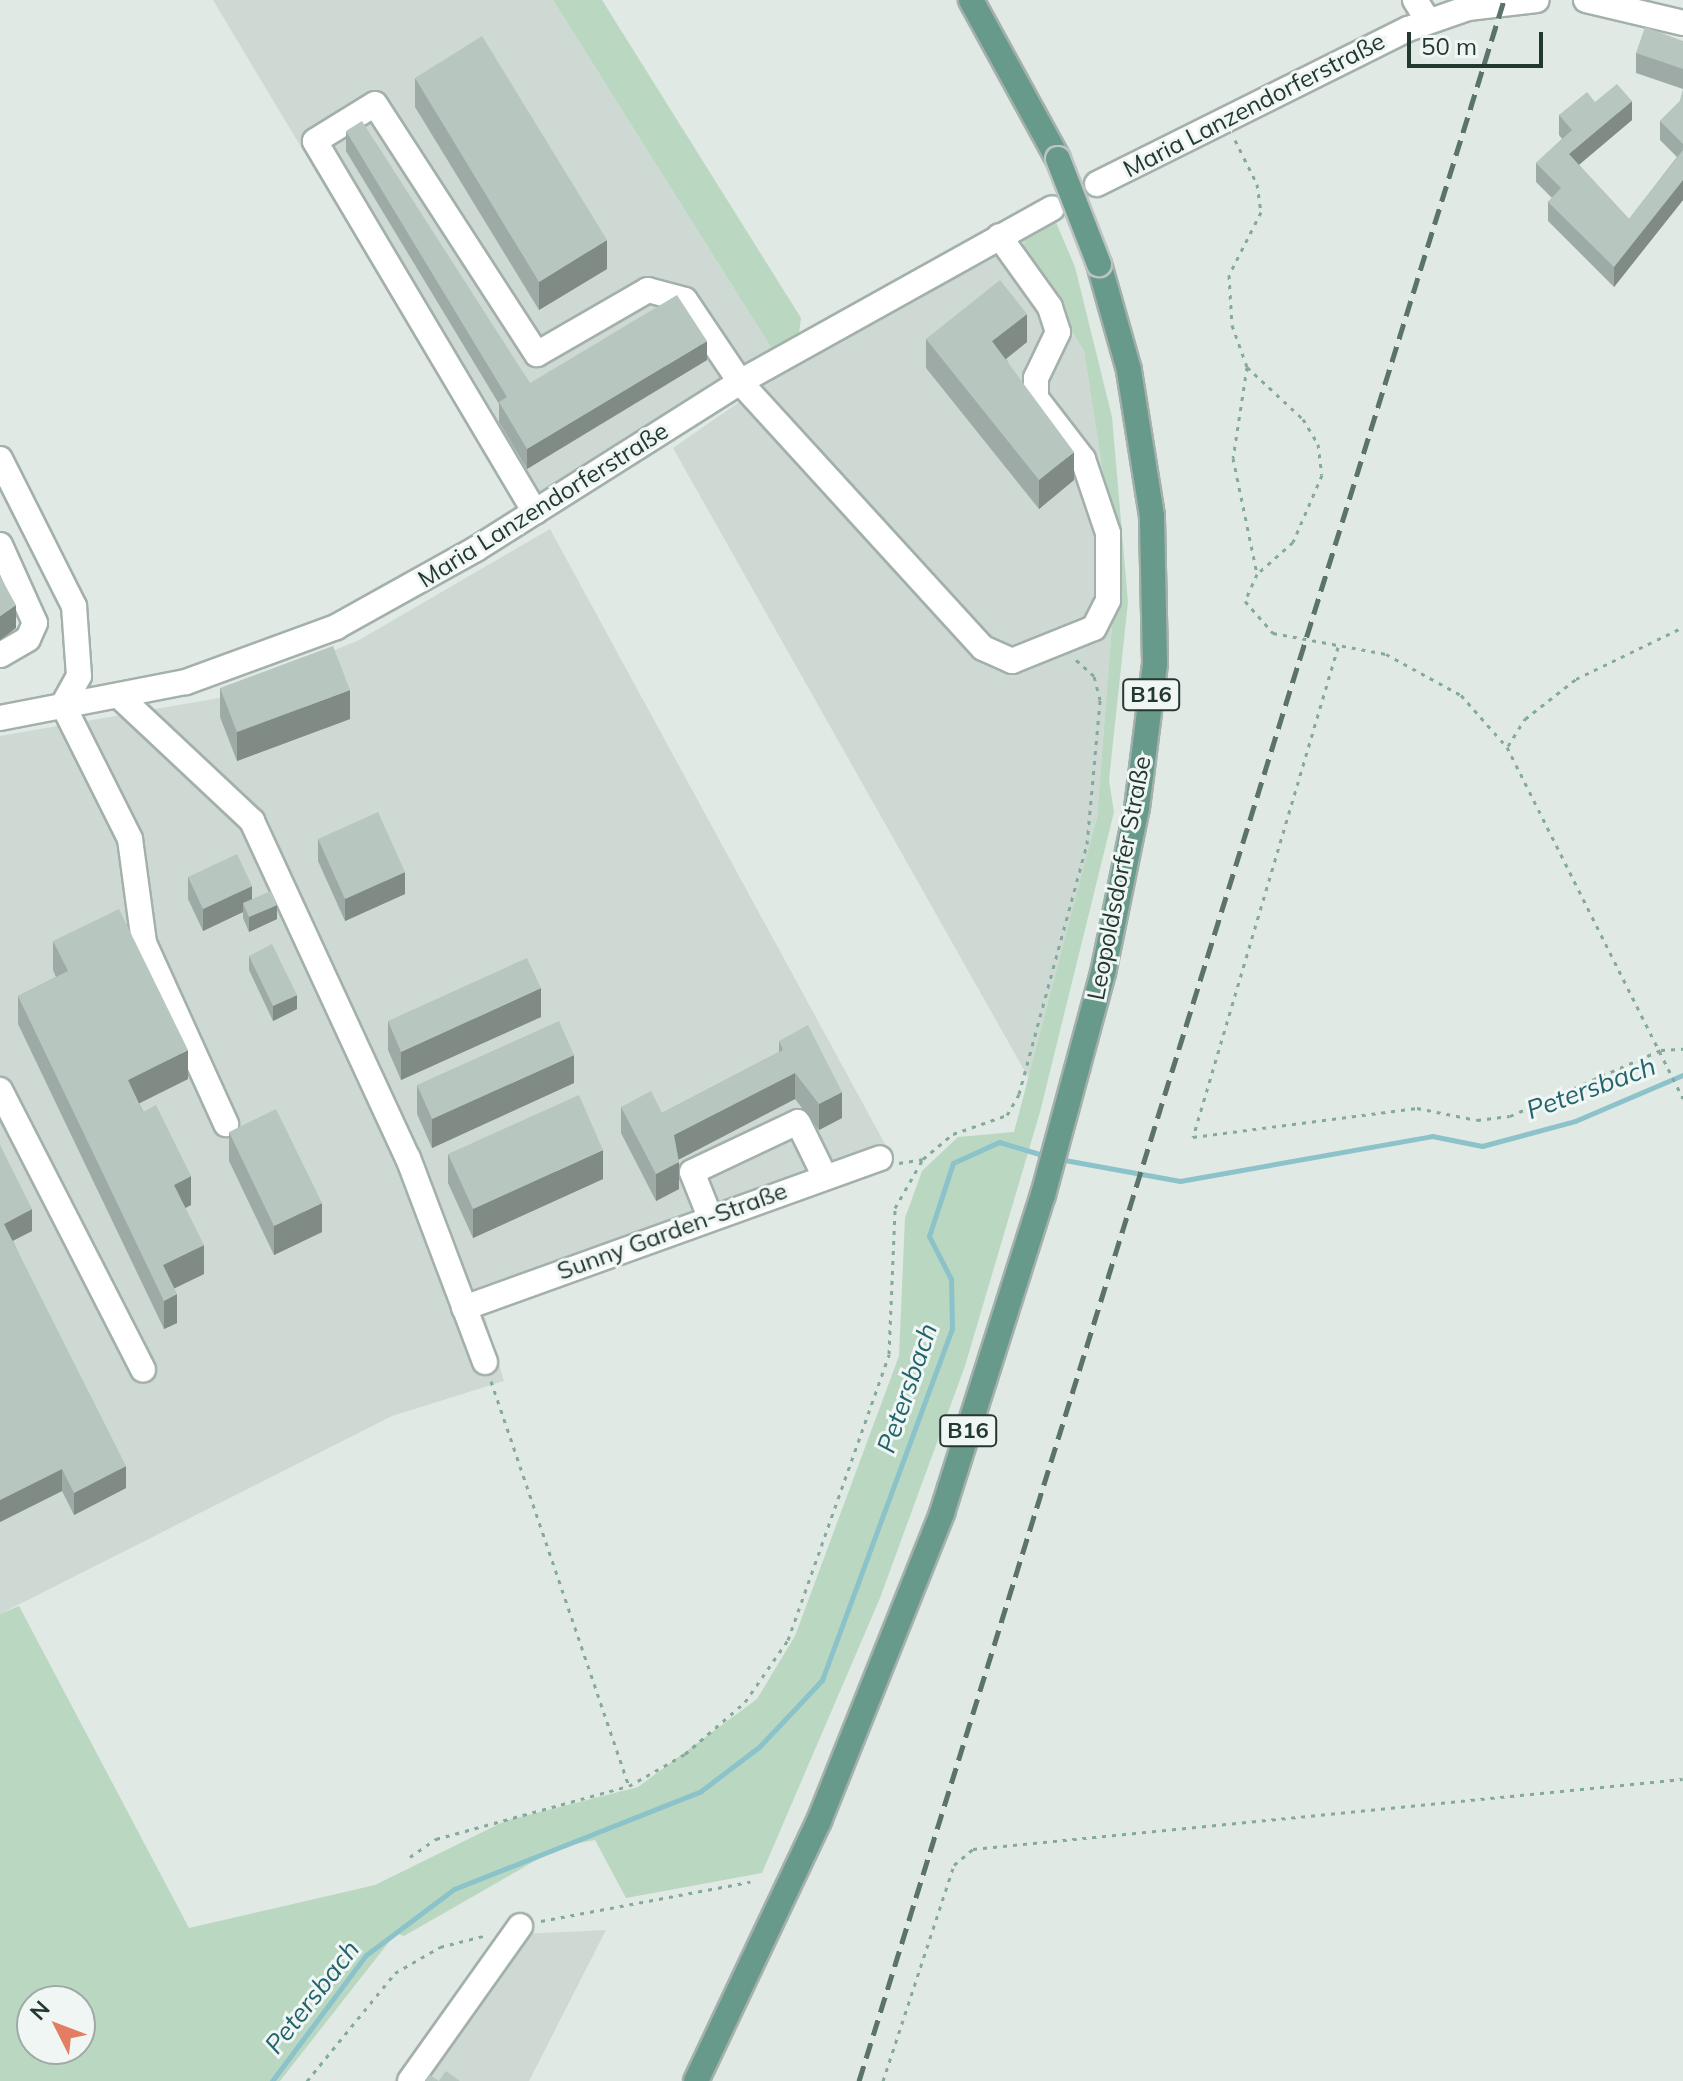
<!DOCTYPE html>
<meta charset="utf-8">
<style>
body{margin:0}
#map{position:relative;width:1683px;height:2081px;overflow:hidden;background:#e0e9e4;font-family:Mulish,sans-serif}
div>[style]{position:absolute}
.built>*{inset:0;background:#ced9d3}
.green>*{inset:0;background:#bad8c1}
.stream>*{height:5px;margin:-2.5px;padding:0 2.5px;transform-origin:2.5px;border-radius:2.5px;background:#8cc2c9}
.path>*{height:3px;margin-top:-1.5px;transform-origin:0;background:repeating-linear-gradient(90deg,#83aa9c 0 4px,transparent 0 10px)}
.roads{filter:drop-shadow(2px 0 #a3b0ab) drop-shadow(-2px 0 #a3b0ab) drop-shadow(0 2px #a3b0ab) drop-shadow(0 -2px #a3b0ab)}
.minor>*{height:24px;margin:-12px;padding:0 12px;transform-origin:12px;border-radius:12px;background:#fff}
.major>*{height:24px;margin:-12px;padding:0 12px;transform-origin:12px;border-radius:12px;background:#689a8c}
.rail>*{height:5px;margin-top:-2.5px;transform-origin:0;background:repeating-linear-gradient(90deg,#5c736c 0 16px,transparent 0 24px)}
.bridges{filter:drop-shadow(2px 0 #bdc3c1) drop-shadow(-2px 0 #bdc3c1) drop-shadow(0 2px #bdc3c1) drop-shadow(0 -2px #bdc3c1)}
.major-bridge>*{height:24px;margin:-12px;padding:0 12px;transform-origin:12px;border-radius:12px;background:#689a8c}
.wall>*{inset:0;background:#9eaaa5}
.shaded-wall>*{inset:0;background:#818b86}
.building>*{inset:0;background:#b8c6c0}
span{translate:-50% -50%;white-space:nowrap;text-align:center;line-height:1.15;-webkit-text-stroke:6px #f0f6f3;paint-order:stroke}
.shield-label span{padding:2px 6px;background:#f0f6f3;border:2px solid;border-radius:6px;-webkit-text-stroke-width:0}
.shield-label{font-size:22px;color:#223831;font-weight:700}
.street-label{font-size:24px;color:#223831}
.water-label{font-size:26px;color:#23636d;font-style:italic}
.north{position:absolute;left:16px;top:1985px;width:80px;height:80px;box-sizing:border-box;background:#f0f6f3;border:2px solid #9eaaa5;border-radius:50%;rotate:312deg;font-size:22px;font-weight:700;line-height:32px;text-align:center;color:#223831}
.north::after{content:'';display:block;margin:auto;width:28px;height:36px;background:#e47e63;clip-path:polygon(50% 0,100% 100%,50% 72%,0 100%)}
.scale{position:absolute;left:1407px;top:32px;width:136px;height:36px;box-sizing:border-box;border:4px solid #223831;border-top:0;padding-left:10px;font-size:24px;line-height:28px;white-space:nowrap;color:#223831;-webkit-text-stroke:6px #f0f6f3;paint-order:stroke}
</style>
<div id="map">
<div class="built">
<i style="clip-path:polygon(213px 0,553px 0,772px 349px,516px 506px)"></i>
<i style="clip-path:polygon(1025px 235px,1047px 296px,1084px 351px,1109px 512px,1114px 599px,1097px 816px,1032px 1084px,673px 448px,791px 366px)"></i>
<i style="clip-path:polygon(550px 529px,892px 1157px,482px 1307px,504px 1381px,392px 1416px,0 1614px,0 736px,219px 698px,359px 640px)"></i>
<i style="clip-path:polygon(606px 1930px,529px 2081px,394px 2081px,522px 1934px)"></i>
</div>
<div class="green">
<i style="clip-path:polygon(553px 0,602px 0,801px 318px,799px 333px,772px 349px)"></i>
<i style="clip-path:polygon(evenodd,1045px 220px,1055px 220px,1075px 267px,1112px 417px,1128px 602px,1109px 780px,1114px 812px,1040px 1112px,965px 1366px,880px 1598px,762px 1873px,626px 1898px,595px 1840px,559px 1847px,404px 1936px,396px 1933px,280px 2081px,0 2081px,0 1614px,19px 1606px,189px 1928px,375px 1885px,505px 1821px,638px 1787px,757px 1699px,795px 1636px,899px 1356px,905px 1218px,922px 1171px,958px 1137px,1014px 1132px,1097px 817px,1114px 599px,1109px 512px,1084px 351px,1024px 257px,1025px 235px,1045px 220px,32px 2001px,80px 2001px,80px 2049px,32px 2049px,32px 2001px)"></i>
</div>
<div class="stream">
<i style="left:1059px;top:1159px;width:123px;rotate:10.3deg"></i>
<i style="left:1180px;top:1181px;width:256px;rotate:-10.1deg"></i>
<i style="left:1432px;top:1136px;width:51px;rotate:11.3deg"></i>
<i style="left:1482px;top:1146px;width:96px;rotate:-15deg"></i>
<i style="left:1575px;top:1121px;width:117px;rotate:-23.1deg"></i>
<i style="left:272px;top:2081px;width:157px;rotate:-53.3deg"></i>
<i style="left:366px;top:1955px;width:110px;rotate:-36.9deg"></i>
<i style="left:454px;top:1889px;width:266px;rotate:-21.6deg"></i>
<i style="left:701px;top:1791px;width:74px;rotate:-37.3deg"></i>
<i style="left:760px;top:1746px;width:91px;rotate:-46.8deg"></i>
<i style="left:822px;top:1680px;width:374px;rotate:-69.7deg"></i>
<i style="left:952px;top:1329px;width:50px;rotate:-91.1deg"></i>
<i style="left:951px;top:1279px;width:48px;rotate:-117.1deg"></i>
<i style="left:929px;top:1236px;width:77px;rotate:-71.8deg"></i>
<i style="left:953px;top:1163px;width:51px;rotate:-24.5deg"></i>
<i style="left:999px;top:1142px;width:49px;rotate:16.6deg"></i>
</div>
<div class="path">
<i style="left:1235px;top:140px;width:49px;rotate:63.4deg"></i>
<i style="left:1257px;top:184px;width:28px;rotate:82deg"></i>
<i style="left:1261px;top:212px;width:71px;rotate:116.9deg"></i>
<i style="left:1229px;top:275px;width:50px;rotate:86.6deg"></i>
<i style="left:1232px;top:325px;width:45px;rotate:70.3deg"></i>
<i style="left:1247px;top:367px;width:76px;rotate:42.9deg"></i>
<i style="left:1303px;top:419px;width:29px;rotate:59deg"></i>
<i style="left:1318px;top:444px;width:31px;rotate:83deg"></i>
<i style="left:1322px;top:475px;width:73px;rotate:113.4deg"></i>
<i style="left:1293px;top:542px;width:48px;rotate:138.4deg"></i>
<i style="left:1257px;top:574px;width:30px;rotate:114deg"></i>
<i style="left:1245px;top:601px;width:43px;rotate:48.8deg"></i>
<i style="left:1273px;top:633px;width:115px;rotate:10.5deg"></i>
<i style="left:1386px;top:654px;width:85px;rotate:28.7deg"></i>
<i style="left:1461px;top:695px;width:69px;rotate:48.5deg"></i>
<i style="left:1507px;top:747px;width:393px;rotate:63.4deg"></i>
<i style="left:1247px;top:367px;width:92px;rotate:98.7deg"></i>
<i style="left:1233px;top:458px;width:118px;rotate:78.3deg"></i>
<i style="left:1338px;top:647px;width:511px;rotate:106.48deg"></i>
<i style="left:1193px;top:1137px;width:226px;rotate:-7.4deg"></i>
<i style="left:1417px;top:1108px;width:61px;rotate:11.3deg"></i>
<i style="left:1477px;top:1120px;width:33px;rotate:-7deg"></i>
<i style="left:1510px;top:1116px;width:165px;rotate:-23.6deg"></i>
<i style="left:1661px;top:1050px;width:22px;rotate:-3deg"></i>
<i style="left:1508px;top:746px;width:32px;rotate:-58deg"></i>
<i style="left:1525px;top:719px;width:65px;rotate:-38.1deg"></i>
<i style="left:1576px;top:679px;width:119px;rotate:-25.9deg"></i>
<i style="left:899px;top:1163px;width:24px;rotate:-9deg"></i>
<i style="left:491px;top:1381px;width:428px;rotate:71.2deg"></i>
<i style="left:410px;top:1857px;width:32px;rotate:-35deg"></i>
<i style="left:436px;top:1839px;width:200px;rotate:-15.4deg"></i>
<i style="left:629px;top:1786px;width:64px;rotate:-29.7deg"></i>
<i style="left:685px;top:1754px;width:79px;rotate:-40.9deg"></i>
<i style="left:745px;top:1702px;width:75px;rotate:-55.3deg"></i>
<i style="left:788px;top:1640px;width:303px;rotate:-70.5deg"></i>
<i style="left:889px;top:1354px;width:146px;rotate:-87.6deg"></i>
<i style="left:895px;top:1208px;width:56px;rotate:-60.3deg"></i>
<i style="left:923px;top:1159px;width:39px;rotate:-40deg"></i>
<i style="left:953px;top:1134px;width:57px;rotate:-19.4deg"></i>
<i style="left:1007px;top:1115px;width:24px;rotate:-60deg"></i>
<i style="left:1019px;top:1094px;width:259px;rotate:-74.8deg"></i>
<i style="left:1087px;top:844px;width:145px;rotate:-84.8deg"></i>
<i style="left:1100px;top:700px;width:25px;rotate:-104deg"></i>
<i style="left:1094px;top:676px;width:27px;rotate:-138deg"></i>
<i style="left:541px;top:1921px;width:213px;rotate:-10.6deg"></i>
<i style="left:307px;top:2081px;width:139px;rotate:-50.8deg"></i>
<i style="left:395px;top:1973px;width:52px;rotate:-30deg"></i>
<i style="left:440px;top:1947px;width:49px;rotate:-14.3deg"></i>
<i style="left:883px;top:2081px;width:227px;rotate:-71.8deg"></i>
<i style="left:954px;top:1865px;width:25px;rotate:-40deg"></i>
<i style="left:973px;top:1849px;width:713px;rotate:-5.63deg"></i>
</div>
<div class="roads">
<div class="minor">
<i style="left:1415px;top:0;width:25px;rotate:58deg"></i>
<i style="left:1586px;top:0;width:100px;rotate:13.3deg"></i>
<i style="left:1097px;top:184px;width:347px;rotate:-26.5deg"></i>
<i style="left:1408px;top:29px;width:64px;rotate:-19.3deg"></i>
<i style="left:1468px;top:8px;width:69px;rotate:-6.6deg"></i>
<i style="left:0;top:459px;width:165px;rotate:63.3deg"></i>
<i style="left:74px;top:606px;width:70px;rotate:85.9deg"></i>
<i style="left:79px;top:676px;width:33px;rotate:119deg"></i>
<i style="left:535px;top:512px;width:431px;rotate:-120.7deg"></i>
<i style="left:315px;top:141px;width:70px;rotate:-31.7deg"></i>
<i style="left:375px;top:104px;width:298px;rotate:57.1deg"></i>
<i style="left:537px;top:354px;width:128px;rotate:-30deg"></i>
<i style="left:648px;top:290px;width:38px;rotate:15deg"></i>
<i style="left:685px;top:300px;width:99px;rotate:56.1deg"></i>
<i style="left:740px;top:382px;width:360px;rotate:47.6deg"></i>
<i style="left:983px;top:648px;width:32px;rotate:24deg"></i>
<i style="left:1012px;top:661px;width:88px;rotate:-21.9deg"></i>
<i style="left:1094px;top:628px;width:31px;rotate:-63deg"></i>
<i style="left:1108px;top:600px;width:67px;rotate:-90deg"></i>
<i style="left:1108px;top:533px;width:78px;rotate:-108.7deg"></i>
<i style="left:1083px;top:459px;width:77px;rotate:-127.6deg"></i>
<i style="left:1036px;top:398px;width:20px;rotate:-90deg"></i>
<i style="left:1036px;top:378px;width:51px;rotate:-64.4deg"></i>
<i style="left:1058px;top:332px;width:26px;rotate:-108deg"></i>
<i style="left:1050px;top:307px;width:87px;rotate:-125.7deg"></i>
<i style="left:0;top:545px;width:85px;rotate:65.8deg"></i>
<i style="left:35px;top:623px;width:17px;rotate:114deg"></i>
<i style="left:28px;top:639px;width:32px;rotate:150deg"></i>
<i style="left:119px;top:696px;width:183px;rotate:43.2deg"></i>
<i style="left:252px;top:821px;width:371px;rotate:65.2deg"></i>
<i style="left:408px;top:1158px;width:218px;rotate:69.3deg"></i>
<i style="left:63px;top:705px;width:150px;rotate:63.4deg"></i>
<i style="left:130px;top:839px;width:105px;rotate:82.3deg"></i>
<i style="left:144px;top:943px;width:199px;rotate:65.6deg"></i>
<i style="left:0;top:718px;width:189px;rotate:-11deg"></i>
<i style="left:186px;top:682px;width:160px;rotate:-20.1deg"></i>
<i style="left:336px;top:627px;width:160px;rotate:-29.1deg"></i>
<i style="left:476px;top:549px;width:312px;rotate:-32.3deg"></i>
<i style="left:740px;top:382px;width:357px;rotate:-29.1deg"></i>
<i style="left:0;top:1090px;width:314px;rotate:62.9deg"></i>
<i style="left:710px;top:1217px;width:48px;rotate:-111.8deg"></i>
<i style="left:692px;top:1172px;width:117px;rotate:-25.3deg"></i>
<i style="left:798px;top:1122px;width:59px;rotate:63.9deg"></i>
<i style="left:464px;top:1308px;width:442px;rotate:-19.8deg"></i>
<i style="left:410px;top:2081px;width:190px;rotate:-54.6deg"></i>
</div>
<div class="major">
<i style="left:971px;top:0;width:181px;rotate:61.3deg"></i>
<i style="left:696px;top:2081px;width:288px;rotate:-64.7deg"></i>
<i style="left:819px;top:1821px;width:332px;rotate:-68.2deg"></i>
<i style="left:942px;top:1513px;width:334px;rotate:-72.4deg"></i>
<i style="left:1043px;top:1195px;width:230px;rotate:-74.9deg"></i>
<i style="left:1103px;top:973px;width:168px;rotate:-78.4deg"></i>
<i style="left:1137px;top:808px;width:146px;rotate:-82.9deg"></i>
<i style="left:1155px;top:663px;width:147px;rotate:-91.2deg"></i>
<i style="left:1152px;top:516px;width:148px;rotate:-99deg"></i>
<i style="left:1129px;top:370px;width:110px;rotate:-105.8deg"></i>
</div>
</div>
<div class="rail">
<i style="left:859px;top:2081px;width:2179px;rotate:-72.78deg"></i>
</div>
<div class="bridges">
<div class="major-bridge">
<i style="left:1058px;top:159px;width:113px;rotate:68.7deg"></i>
</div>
</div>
<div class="wall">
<i style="clip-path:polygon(1683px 41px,1683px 89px,1636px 73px,1636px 53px)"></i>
<i style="clip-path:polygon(415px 78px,607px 269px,539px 310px,415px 107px)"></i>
<i style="clip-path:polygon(1683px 90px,1683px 200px,1614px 287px,1548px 221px,1548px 202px,1552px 198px,1536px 182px,1536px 163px,1562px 139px,1559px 135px,1559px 115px,1595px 102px,1632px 120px,1579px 165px,1629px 219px,1677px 157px,1660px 140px,1660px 121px,1680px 101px)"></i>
<i style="clip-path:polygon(346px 131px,530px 383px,707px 360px,527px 469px,499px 422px,499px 404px,346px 151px)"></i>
<i style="clip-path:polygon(926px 339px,1027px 342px,1006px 359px,1074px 480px,1039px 509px,926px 368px)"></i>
<i style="clip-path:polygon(220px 688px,350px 719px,237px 761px,220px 717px)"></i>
<i style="clip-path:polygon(318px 839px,405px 894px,345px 921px,318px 861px)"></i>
<i style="clip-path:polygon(188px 877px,252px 899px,277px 919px,249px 932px,243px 918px,243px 912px,203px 931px,188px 899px)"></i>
<i style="clip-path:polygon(53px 941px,188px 1079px,139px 1103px,191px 1205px,185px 1208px,204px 1274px,174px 1288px,177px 1323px,164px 1329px,18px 1024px,18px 996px,56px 977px,53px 970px)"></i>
<i style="clip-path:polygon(249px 956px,297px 1009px,273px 1021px,249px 970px)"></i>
<i style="clip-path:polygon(541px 1017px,401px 1080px,388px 1050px,388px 1021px)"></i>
<i style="clip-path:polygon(779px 1041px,842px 1118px,819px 1130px,795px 1099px,678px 1160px,679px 1189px,656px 1201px,621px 1133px,621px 1107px,662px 1113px,779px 1052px)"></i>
<i style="clip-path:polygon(574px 1083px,432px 1148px,417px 1114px,417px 1085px)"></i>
<i style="clip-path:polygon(229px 1132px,322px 1232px,274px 1255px,229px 1161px)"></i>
<i style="clip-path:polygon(0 1145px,32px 1231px,13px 1241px,126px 1488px,74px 1515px,62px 1491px,0 1522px)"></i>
<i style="clip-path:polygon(448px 1154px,603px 1179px,473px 1238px,448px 1183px)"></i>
</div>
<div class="shaded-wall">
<i style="clip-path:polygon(1632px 101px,1632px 120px,1569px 173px,1569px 154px)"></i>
<i style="clip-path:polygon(1683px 180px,1683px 200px,1614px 287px,1614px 267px)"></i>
<i style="clip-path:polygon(607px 240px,607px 269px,539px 310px,539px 282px)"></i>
<i style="clip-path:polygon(1027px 314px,1027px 342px,992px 370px,992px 341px)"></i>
<i style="clip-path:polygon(707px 341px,707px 360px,527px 469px,527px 449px)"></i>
<i style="clip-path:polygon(1074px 452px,1074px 480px,1039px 509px,1039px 480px)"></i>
<i style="clip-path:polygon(16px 605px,16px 628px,0 640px,0 616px)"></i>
<i style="clip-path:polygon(350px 690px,350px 719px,237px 761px,237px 732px)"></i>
<i style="clip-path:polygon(405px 872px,405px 894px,345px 921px,345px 899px)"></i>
<i style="clip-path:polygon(252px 886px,252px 908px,243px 903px,243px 912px,203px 931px,203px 909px)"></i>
<i style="clip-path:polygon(277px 905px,277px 919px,249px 932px,249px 917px)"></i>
<i style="clip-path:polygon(541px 988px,541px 1017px,401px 1080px,401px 1052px)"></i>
<i style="clip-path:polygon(297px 995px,297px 1009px,273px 1021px,273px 1006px)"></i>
<i style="clip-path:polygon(188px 1050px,188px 1079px,128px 1109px,128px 1080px)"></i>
<i style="clip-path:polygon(574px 1055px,574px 1083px,432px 1148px,432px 1119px)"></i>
<i style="clip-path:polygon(795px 1073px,795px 1099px,674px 1162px,674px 1135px)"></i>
<i style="clip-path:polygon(842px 1092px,842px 1118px,819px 1130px,819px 1104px)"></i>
<i style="clip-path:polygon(603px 1150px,603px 1179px,473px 1238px,473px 1209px)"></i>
<i style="clip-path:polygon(679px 1162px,679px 1189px,656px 1201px,656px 1174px)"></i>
<i style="clip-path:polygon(191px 1176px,191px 1205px,174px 1214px,174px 1185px)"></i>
<i style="clip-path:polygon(322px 1203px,322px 1232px,274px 1255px,274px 1226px)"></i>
<i style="clip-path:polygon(32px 1209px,32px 1231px,4px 1245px,4px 1224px)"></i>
<i style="clip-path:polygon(204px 1245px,204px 1274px,163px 1294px,163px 1265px)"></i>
<i style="clip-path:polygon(177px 1294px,177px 1323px,164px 1329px,164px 1301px)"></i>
<i style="clip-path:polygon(126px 1466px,126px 1488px,74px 1515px,74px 1493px)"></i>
<i style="clip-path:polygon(62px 1469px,62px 1491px,0 1522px,0 1500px)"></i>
</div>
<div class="building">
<i style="clip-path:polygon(1645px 27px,1683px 41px,1683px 69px,1636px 53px)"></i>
<i style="clip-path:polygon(482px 36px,607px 240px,539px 282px,415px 78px)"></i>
<i style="clip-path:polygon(1617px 84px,1632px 101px,1569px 154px,1629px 219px,1683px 150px,1683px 180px,1614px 267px,1548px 202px,1561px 188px,1536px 163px,1572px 130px,1559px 115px,1587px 92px,1595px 102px)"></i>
<i style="clip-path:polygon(1683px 90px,1683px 144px,1660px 121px,1680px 101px)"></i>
<i style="clip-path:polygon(362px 121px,530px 383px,677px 295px,707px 341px,527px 449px,499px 402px,507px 397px,346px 131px)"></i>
<i style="clip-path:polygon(1000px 280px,1027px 314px,992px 341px,1074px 452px,1039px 480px,926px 339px)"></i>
<i style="clip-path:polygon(0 576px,16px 605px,0 616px)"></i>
<i style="clip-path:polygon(333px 646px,350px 690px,237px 732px,220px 688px)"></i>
<i style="clip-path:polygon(378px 812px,405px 872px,345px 899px,318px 839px)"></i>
<i style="clip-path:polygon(237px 854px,252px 886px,203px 909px,188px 877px)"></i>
<i style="clip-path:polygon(271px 891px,277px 905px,249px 917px,243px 903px)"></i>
<i style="clip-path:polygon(119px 909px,188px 1050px,128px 1080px,143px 1112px,156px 1105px,191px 1176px,174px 1185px,204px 1245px,163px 1265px,177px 1294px,164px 1301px,18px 996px,68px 971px,53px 941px)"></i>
<i style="clip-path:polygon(272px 944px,297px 995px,273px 1006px,249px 956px)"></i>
<i style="clip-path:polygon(527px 958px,541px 988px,401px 1052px,388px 1021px)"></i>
<i style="clip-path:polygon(559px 1021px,574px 1055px,432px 1119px,417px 1085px)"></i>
<i style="clip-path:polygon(808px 1025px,842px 1092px,819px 1104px,795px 1073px,674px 1135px,679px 1162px,656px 1174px,621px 1107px,651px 1091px,662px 1113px,783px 1050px,779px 1041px)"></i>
<i style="clip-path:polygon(579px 1095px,603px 1150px,473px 1209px,448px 1154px)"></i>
<i style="clip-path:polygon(276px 1109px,322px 1203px,274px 1226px,229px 1132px)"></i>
<i style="clip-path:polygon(0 1145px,32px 1209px,4px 1224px,126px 1466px,74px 1493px,62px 1469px,0 1500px)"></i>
<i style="clip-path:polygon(446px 2071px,460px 2081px,439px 2081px)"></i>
<i style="clip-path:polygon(430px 2075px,439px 2081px,426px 2081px)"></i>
</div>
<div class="shield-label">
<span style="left:1151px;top:695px">B16</span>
<span style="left:968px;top:1431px">B16</span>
</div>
<div class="street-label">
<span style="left:1254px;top:105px;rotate:-27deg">Maria Lanzendorferstraße</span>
<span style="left:543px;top:505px;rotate:-32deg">Maria Lanzendorferstraße</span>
<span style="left:1119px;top:878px;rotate:-79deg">Leopoldsdorfer Straße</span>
<span style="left:672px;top:1231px;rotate:-20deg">Sunny Garden-Straße</span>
</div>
<div class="water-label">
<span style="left:1591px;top:1088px;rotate:-20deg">Petersbach</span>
<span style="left:907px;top:1388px;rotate:-71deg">Petersbach</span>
<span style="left:312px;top:1997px;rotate:-52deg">Petersbach</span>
</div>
<div class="north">N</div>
<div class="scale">50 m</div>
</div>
